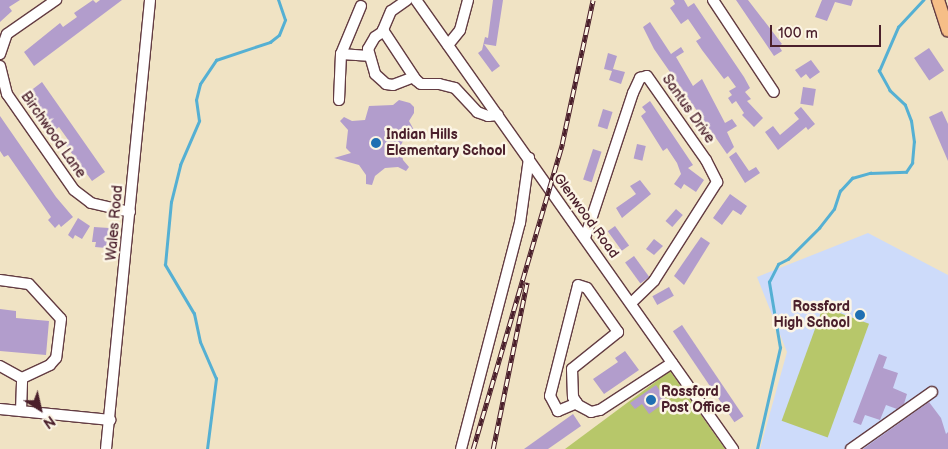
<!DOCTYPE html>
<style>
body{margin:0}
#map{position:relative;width:948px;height:449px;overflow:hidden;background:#f0e3c4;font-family:"Balsamiq Sans",sans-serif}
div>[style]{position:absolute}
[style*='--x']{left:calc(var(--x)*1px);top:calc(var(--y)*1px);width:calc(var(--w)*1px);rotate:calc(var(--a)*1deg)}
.built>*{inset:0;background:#cddbfa}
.green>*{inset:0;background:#b7c76a;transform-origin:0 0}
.stream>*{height:2.5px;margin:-1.25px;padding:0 1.25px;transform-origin:1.25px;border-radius:1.25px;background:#55b0d3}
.building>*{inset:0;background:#b29dcc;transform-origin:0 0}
.roads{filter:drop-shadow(1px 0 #633c42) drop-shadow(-1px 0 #633c42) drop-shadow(0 1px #633c42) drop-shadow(0 -1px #633c42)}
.minor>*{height:10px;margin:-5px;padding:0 5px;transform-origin:5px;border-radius:5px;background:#fff}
.major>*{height:12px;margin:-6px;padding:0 6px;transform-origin:6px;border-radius:6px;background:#f6be87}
.rail>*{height:4.5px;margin-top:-2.25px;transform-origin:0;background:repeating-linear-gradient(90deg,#fcf5e5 0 8px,#4a1f2b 0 16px);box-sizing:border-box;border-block:1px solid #4a1f2b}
.dots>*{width:14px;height:14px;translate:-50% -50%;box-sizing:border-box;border:2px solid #fcf5e5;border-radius:50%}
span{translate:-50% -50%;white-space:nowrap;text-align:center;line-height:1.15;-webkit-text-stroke:5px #fcf5e5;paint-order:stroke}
.street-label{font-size:14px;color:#4a1f2b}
.poi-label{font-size:14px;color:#4a1f2b;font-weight:700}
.left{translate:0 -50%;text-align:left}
.right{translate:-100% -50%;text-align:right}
.north{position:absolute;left:15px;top:384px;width:50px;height:50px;-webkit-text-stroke:4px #fcf5e5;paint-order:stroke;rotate:145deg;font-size:14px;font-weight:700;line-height:20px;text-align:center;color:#4a1f2b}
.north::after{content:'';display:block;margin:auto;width:18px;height:22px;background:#4a1f2b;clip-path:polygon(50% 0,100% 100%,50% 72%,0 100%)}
.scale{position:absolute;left:770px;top:25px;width:111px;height:22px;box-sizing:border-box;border:2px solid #4a1f2b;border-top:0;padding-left:6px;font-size:15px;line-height:18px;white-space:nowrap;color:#4a1f2b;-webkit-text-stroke:4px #fcf5e5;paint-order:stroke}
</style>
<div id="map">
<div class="built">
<i style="clip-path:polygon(868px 233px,948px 275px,948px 449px,760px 449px,787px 352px,757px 277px)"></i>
</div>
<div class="green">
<i style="left:823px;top:307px;width:49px;height:121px;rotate:20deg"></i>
<i style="clip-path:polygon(670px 371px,725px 449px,565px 449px)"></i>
</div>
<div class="stream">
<i style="--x:207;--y:449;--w:71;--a:-82.7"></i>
<i style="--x:216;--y:379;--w:40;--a:-113.4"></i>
<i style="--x:200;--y:342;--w:29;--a:-102"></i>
<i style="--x:194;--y:314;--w:57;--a:-120.6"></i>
<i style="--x:165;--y:265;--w:63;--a:-84.6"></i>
<i style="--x:171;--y:202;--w:38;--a:-76"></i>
<i style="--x:180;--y:165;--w:48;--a:-66.6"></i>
<i style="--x:199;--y:121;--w:21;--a:-98"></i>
<i style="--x:196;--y:100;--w:16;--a:-76"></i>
<i style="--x:200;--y:84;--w:29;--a:-56"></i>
<i style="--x:216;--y:60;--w:57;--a:-18.4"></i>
<i style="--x:270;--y:42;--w:11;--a:-38"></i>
<i style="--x:279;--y:35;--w:16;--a:-68"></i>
<i style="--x:285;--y:20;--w:21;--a:-109"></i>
<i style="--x:757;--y:449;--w:104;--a:-77.2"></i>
<i style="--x:780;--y:348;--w:67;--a:-99.5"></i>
<i style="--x:769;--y:282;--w:20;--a:-63"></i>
<i style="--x:778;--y:264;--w:11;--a:-27"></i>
<i style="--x:788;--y:259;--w:44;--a:-45"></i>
<i style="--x:819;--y:228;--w:24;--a:-52"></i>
<i style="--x:834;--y:209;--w:19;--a:-72"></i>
<i style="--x:840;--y:191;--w:18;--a:-47"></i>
<i style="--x:852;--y:178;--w:19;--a:-16"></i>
<i style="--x:870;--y:173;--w:36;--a:-2"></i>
<i style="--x:906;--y:172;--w:11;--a:-56"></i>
<i style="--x:912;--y:163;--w:21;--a:-85"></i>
<i style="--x:914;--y:142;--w:21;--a:-98"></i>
<i style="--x:911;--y:121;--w:17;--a:-111"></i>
<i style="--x:905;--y:105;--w:21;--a:-137"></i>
<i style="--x:890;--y:91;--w:23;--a:-119"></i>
<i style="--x:879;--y:71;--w:48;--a:-66.6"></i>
<i style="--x:898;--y:27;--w:37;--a:-47"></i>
</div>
<div class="building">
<i style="clip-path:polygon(0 0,20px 0,9px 7px,12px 11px,0 22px)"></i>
<i style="clip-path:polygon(93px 0,96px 3px,100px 0,122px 0,34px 66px,24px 52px,60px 23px,63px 27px,77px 17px,74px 13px)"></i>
<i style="clip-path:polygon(493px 0,503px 0,496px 46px,484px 44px,500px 66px,492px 72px,478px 53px,482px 50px,485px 37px,488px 38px)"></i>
<i style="clip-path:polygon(673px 0,684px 0,688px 7px,694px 3px,744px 77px,750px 88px,745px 92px,751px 99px,747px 101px,763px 118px,754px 127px,742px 115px,744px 113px,736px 101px,732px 104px,728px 98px,732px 95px,729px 91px,736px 87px,728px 76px,724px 79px,702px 50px,696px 41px,701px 38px,688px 19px,681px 24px,670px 8px,675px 4px)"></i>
<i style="clip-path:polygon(736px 0,748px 0,782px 44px,779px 46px,782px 51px,774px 56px)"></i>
<i style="clip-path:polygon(822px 0,853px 0,851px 6px,835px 2px,827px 21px,815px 17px)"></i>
<i style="clip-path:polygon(650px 22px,671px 54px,681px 47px,684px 52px,676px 57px,693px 86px,702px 79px,725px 123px,732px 119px,737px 126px,727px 132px,734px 147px,727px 154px,654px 49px,643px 27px)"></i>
<i style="left:929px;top:48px;width:27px;height:18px;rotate:56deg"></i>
<i style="clip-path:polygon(608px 53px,617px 56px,613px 69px,625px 72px,621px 84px,609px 80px,612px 71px,604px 69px)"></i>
<i style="clip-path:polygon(811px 60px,820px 72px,810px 79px,806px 74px,801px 78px,795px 70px)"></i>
<i style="clip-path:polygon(42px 82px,105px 172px,92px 181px,65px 144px,69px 141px,59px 127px,55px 130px,29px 92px)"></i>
<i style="left:803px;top:87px;width:13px;height:17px;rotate:9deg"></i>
<i style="clip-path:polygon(399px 100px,410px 103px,414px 107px,414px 113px,409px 121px,414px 130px,404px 139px,400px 147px,403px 160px,409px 167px,406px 171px,398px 167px,385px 168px,375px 176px,372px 185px,366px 184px,366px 175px,359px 165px,334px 158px,351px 153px,346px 148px,348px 130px,340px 121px,344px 117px,352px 121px,365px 120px,369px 106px,393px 105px)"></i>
<i style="clip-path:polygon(650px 101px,693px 165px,688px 168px,704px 180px,696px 192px,684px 184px,681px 189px,674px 184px,681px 174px,677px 163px,667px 148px,663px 151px,641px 116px,646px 112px,642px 107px)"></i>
<i style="clip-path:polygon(801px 107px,815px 124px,808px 130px,806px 127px,778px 150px,765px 132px,773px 126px,780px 135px,799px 119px,794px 113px)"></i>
<i style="left:603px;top:109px;width:10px;height:18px;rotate:17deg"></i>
<i style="clip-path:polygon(942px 111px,948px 124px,948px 161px,929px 117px)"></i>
<i style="clip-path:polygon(0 116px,56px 197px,73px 217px,61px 227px,59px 224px,55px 228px,48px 220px,51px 217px,40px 201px,8px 155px,4px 157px,0 151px)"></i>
<i style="left:637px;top:144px;width:9px;height:15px;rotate:13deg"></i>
<i style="left:593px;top:149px;width:9px;height:32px;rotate:18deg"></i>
<i style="clip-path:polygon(736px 152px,749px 171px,756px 167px,760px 173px,745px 183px,729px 157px)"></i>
<i style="clip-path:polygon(640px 180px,651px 194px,622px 218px,616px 208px,636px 194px,630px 186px)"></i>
<i style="clip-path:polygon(730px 194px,747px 206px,741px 215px,733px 210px,722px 225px,713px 218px)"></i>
<i style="left:676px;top:209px;width:9px;height:16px;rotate:41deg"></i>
<i style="clip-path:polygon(78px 218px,90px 226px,82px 239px,75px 235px,73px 239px,68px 235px)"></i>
<i style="left:615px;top:226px;width:24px;height:9px;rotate:54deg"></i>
<i style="clip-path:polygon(94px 227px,109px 228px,106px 248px,95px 247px,96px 242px,92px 242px)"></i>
<i style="clip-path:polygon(701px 237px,710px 243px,684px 285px,674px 276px)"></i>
<i style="clip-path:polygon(654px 239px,663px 246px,654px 255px,646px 249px)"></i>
<i style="left:634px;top:256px;width:26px;height:11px;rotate:54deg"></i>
<i style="left:669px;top:287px;width:10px;height:19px;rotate:61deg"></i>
<i style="clip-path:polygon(0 309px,16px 311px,16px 318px,49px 321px,46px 355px,0 351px)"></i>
<i style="left:682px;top:325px;width:110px;height:11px;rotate:56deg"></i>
<i style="clip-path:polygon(625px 351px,639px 370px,604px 394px,593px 379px,618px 362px,615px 358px)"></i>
<i style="clip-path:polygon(879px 354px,887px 357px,883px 368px,898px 373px,893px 388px,907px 394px,904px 404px,897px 409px,886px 405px,880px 420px,865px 415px,861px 425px,853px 422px)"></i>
<i style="clip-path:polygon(656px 385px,667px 401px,649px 414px,642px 404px,635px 409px,630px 403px)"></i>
<i style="clip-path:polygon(929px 402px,941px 418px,946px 434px,948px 432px,948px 449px,863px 449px)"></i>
<i style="clip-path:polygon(573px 414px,581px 426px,548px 449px,524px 449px)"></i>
</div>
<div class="roads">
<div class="minor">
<i style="--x:407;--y:0;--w:19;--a:145"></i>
<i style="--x:391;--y:11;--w:21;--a:113"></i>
<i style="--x:383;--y:30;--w:60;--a:56.6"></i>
<i style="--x:416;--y:80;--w:6;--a:39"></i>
<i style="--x:421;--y:84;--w:18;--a:0"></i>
<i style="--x:439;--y:84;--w:16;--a:14"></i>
<i style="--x:455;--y:88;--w:33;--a:47"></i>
<i style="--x:477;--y:112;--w:12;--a:20"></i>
<i style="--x:488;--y:116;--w:10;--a:-6"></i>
<i style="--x:416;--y:0;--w:550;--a:54.78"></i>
<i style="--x:713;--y:0;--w:110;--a:56.5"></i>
<i style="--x:384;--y:31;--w:11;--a:146"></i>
<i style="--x:375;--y:37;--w:14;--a:120"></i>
<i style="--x:368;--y:49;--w:26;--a:74"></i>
<i style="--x:375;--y:74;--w:15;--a:42"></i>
<i style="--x:386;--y:84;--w:7;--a:8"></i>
<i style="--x:393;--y:85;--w:22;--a:-21"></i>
<i style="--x:448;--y:45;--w:19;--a:-51"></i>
<i style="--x:460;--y:30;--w:31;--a:-75"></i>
<i style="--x:0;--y:54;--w:21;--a:-71"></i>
<i style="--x:7;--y:34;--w:60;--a:-34.8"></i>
<i style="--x:341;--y:54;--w:27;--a:4"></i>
<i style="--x:0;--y:66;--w:29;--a:76"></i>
<i style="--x:7;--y:94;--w:117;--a:55.1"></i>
<i style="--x:74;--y:190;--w:21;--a:37"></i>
<i style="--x:91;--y:203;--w:40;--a:13"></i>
<i style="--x:339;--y:100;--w:46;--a:-87.5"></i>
<i style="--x:341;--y:54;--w:52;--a:-67.4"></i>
<i style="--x:585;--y:238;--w:153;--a:-71.7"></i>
<i style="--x:633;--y:93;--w:17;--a:-65"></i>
<i style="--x:640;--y:78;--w:7;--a:-16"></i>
<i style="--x:647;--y:76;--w:103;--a:54.9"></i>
<i style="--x:706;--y:160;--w:25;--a:63"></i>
<i style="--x:717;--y:182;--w:117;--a:122.5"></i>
<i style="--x:654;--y:281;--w:32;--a:136"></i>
<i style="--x:0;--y:280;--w:29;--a:8"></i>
<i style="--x:29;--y:284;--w:47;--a:47.6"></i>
<i style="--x:61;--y:319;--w:39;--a:97"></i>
<i style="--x:56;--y:358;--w:9;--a:131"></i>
<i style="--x:50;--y:365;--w:31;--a:155"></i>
<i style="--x:0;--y:366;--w:25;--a:29"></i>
<i style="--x:577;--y:403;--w:21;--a:157"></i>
<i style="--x:558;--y:411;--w:17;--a:-118"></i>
<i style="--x:550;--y:396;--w:114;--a:-75.8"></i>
<i style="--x:578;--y:285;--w:9;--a:18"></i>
<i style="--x:587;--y:288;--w:54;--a:54.8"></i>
<i style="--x:618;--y:332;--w:59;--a:141.2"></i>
<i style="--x:572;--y:369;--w:28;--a:88"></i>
<i style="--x:573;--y:397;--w:9;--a:58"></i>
<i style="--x:578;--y:405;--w:15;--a:28"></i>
<i style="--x:591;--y:412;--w:9;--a:-13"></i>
<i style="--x:600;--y:410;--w:86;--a:-33.1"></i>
<i style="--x:0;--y:409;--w:111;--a:5.7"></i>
<i style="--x:21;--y:411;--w:33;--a:-88"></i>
<i style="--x:106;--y:449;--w:451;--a:-84.4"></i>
<i style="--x:461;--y:449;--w:234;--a:-75.4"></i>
<i style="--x:520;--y:223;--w:66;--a:-82.1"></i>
<i style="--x:851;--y:449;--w:99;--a:-35.1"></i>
</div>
<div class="major">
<i style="--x:938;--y:0;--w:32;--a:72"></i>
</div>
</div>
<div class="rail">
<i style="--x:473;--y:449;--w:318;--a:-73.7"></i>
<i style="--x:562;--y:144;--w:147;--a:-77.9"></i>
<i style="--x:493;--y:449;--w:170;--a:-78.5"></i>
</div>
<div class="dots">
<i style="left:376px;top:143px;background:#1f6fb2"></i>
<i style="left:860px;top:315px;background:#1f6fb2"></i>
<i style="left:651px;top:400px;background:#1f6fb2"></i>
</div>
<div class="street-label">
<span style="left:688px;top:109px;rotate:55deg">Santus Drive</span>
<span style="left:53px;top:135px;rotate:55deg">Birchwood Lane</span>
<span style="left:586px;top:216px;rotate:54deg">Glenwood Road</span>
<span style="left:115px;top:223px;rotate:-85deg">Wales Road</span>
</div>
<div class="poi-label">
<span class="left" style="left:386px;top:143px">Indian Hills<br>Elementary School</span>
<span class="right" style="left:850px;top:315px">Rossford<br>High School</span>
<span class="left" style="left:661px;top:400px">Rossford<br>Post Office</span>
</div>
<div class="north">N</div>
<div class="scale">100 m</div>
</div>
